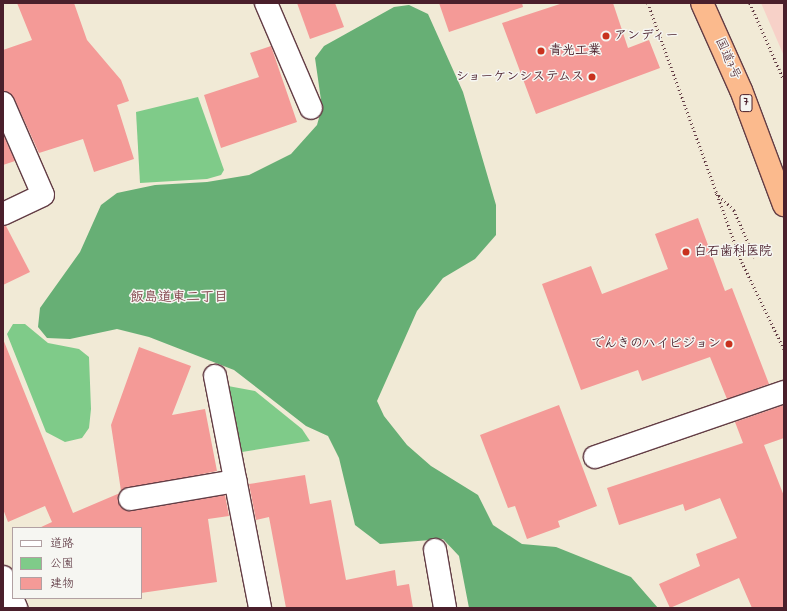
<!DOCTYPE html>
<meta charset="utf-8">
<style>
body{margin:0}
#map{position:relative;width:787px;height:611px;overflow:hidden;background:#f1ead6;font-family:"Indie Flower","Klee One",sans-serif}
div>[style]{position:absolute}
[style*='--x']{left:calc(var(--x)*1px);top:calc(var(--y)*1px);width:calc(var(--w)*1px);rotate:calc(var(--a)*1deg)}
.built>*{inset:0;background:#f7d1c8}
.green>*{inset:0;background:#7fcb89}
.forest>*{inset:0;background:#67af75}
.building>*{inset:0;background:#f49a97}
.path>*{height:2.5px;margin-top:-1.25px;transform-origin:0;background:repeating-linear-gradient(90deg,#633d45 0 1px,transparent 0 4px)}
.roads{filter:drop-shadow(1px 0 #633d45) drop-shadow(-1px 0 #633d45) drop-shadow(0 1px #633d45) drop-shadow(0 -1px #633d45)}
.minor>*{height:22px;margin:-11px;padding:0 11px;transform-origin:11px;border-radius:11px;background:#fff}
.trunk>*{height:22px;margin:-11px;padding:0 11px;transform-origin:11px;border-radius:11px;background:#fbba8d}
.dots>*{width:11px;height:11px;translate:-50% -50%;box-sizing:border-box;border:2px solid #f6f6f2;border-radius:50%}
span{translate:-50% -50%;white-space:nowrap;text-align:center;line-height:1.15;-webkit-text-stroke:3px #f6f6f2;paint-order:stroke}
.shield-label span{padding:1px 3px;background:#f6f6f2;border:1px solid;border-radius:3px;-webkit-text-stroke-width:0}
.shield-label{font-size:12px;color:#4a1f2b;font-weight:700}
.poi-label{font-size:13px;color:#4a1f2b;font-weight:700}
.left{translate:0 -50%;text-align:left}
.right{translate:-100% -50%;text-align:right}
.street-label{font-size:13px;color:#4a1f2b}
.neighbourhood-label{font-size:14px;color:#864a51;font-weight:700}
.frame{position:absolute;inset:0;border:4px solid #4a1f2b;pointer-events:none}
.legend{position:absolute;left:12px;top:527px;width:130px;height:72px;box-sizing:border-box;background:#f6f6f2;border:1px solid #b1a0a2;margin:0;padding:5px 7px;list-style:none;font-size:12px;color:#4a1f2b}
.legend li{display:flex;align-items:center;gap:8px;height:20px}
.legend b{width:20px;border:1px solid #b1a0a2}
</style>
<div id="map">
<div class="built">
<i style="clip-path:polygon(761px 3px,784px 3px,784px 56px)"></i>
</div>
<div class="green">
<i style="clip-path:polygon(198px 97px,224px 170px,221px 175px,207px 179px,140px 183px,136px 112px)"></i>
<i style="clip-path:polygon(13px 324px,25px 324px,48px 343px,79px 349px,89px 357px,91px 409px,89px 428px,82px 438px,65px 442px,46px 432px,7px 334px)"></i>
<i style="clip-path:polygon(228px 386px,255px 391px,302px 429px,310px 441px,242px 452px)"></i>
</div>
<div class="forest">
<i style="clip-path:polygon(409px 5px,428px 14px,463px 92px,496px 205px,496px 235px,475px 259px,443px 278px,417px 311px,377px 401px,384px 416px,407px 445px,431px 466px,478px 495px,493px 525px,522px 544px,556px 547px,631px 577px,658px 608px,469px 608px,459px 556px,443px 539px,380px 544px,355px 525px,339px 458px,328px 436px,306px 426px,234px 370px,149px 337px,117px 329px,70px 339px,47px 338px,38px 327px,40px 308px,80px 252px,101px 205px,117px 193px,155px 185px,207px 182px,249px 175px,291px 154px,317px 125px,322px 107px,315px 58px,324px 46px,394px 7px)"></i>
</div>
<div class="building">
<i style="clip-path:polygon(17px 3px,74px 3px,87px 40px,121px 80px,129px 101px,117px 105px,134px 159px,94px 172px,83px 139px,39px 153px,14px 98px,3px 91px,3px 50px,32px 40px)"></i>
<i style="clip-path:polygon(297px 3px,335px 3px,344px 27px,310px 39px)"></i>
<i style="clip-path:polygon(439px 3px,522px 3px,523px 7px,449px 32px)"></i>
<i style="clip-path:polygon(563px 3px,613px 3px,628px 48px,649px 40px,660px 68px,536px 114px,502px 23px)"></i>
<i style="clip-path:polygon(271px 46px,297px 122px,221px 148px,204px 95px,259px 77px,250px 53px)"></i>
<i style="clip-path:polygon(3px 134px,15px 161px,3px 165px)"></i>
<i style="clip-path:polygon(698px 218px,725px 291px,732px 288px,769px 384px,727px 399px,710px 357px,642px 381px,638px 370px,581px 390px,542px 284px,591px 266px,602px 294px,668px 269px,655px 234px)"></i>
<i style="clip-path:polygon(3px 226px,6px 226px,30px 272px,3px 285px)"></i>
<i style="clip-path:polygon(3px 339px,73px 513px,120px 493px,120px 507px,132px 511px,225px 495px,229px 516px,208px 519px,217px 582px,141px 593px,141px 528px,39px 528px,52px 522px,45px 506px,8px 522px,3px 509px)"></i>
<i style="clip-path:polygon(139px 347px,191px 366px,172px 415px,205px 409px,217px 471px,121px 491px,111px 425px)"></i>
<i style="clip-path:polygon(559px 405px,597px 506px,558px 521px,560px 527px,527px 539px,515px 506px,508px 508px,480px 435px)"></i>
<i style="clip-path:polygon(784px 405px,784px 438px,764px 445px,784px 496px,784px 608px,752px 608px,739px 578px,670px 608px,659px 584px,700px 566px,696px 554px,737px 538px,720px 498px,685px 511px,683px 504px,619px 525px,607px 488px,743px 443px,735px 422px)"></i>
<i style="clip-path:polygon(305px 475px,310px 504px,331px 500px,346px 580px,395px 570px,397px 586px,409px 584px,413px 608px,286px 608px,269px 517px,256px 520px,249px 484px)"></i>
</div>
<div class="path">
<i style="--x:648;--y:3;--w:276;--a:70.1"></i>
<i style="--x:742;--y:262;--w:97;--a:64.2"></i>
<i style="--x:750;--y:3;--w:84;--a:66.2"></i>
<i style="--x:716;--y:193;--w:25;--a:43"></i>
<i style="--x:734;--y:210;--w:52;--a:66.4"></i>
</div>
<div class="roads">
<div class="minor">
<i style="--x:266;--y:3;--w:114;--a:66.8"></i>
<i style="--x:3;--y:103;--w:100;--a:66.5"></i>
<i style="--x:43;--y:195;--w:44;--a:154.6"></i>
<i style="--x:215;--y:376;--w:236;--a:79"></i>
<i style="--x:595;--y:457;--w:200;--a:-19"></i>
<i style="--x:130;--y:499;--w:107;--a:-9.7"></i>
<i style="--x:435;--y:550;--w:59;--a:80.2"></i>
<i style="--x:3;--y:577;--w:34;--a:67"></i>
</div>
<div class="trunk">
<i style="--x:702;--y:3;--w:95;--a:65.9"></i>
<i style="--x:741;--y:90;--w:123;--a:69.5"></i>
</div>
</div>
<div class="dots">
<i style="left:606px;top:36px;background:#c8321e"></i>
<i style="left:541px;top:51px;background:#c8321e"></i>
<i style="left:592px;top:77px;background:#c8321e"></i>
<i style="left:686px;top:252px;background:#c8321e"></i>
<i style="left:729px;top:344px;background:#c8321e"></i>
</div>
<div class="shield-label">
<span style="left:746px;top:103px">7</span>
</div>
<div class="poi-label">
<span class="left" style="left:614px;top:36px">アンディー</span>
<span class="left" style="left:549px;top:51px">青光工業</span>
<span class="right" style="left:584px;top:77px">ショーケンシステムス</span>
<span class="left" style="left:694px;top:252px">白石歯科医院</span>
<span class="right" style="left:721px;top:344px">でんきのハイビジョン</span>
</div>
<div class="street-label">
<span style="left:727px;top:59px;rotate:66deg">国道7号</span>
</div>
<div class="neighbourhood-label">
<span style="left:179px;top:298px">飯島道東二丁目</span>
</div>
<div class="frame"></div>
<ul class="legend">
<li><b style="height:5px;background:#fff"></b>道路</li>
<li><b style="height:11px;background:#7fcb89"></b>公園</li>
<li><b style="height:11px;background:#f49a97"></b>建物</li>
</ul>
</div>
